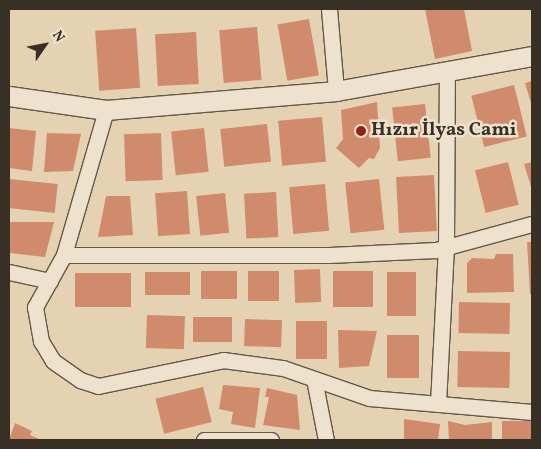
<!DOCTYPE html>
<meta charset="utf-8">
<style>
body{margin:0}
#map{position:relative;width:541px;height:449px;overflow:hidden;background:#e5d2b3;font-family:Vollkorn,serif}
div>[style]{position:absolute}
[style*='--x']{left:calc(var(--x)*1px);top:calc(var(--y)*1px);width:calc(var(--w)*1px);rotate:calc(var(--a)*1deg)}
.building>*{inset:0;background:#d08a6c;transform-origin:0 0}
.roads{filter:drop-shadow(1px 0 #635848) drop-shadow(-1px 0 #635848) drop-shadow(0 1px #635848) drop-shadow(0 -1px #635848)}
.minor>*{height:15px;margin:-7.5px;padding:0 7.5px;transform-origin:7.5px;border-radius:7.5px;background:#eee2ce}
.tertiary>*{height:19px;margin:-9.5px;padding:0 9.5px;transform-origin:9.5px;border-radius:9.5px;background:#eee2ce}
.dots>*{width:14px;height:14px;translate:-50% -50%;box-sizing:border-box;border:2px solid #eee2ce;border-radius:50%}
span{translate:-50% -50%;white-space:nowrap;text-align:center;line-height:1.15;-webkit-text-stroke:5px #eee2ce;paint-order:stroke}
.poi-label{font-size:19px;color:#382f25;font-weight:700}
.left{translate:0 -50%;text-align:left}
.frame{position:absolute;inset:0;border:10px solid #382f25;pointer-events:none}
.north{position:absolute;left:20px;top:20px;width:50px;height:50px;-webkit-text-stroke:4px #eee2ce;paint-order:stroke;rotate:57deg;font-size:14px;font-weight:700;line-height:20px;text-align:center;color:#382f25}
.north::after{content:'';display:block;margin:auto;width:18px;height:22px;background:#382f25;clip-path:polygon(50% 0,100% 100%,50% 72%,0 100%)}
</style>
<div id="map">
<div class="building">
<i style="clip-path:polygon(425px 9px,464px 9px,472px 51px,435px 59px)"></i>
<i style="left:309px;top:19px;width:57px;height:32px;rotate:80deg"></i>
<i style="left:257px;top:27px;width:53px;height:38px;rotate:85deg"></i>
<i style="left:136px;top:28px;width:60px;height:41px;rotate:86deg"></i>
<i style="left:196px;top:32px;width:52px;height:41px;rotate:87deg"></i>
<i style="clip-path:polygon(532px 81px,532px 106px,525px 83px)"></i>
<i style="left:514px;top:85px;width:53px;height:44px;rotate:76deg"></i>
<i style="clip-path:polygon(377px 102px,380px 148px,374px 159px,369px 158px,359px 168px,336px 148px,343px 139px,341px 110px)"></i>
<i style="left:425px;top:104px;width:54px;height:33px;rotate:84deg"></i>
<i style="left:322px;top:117px;width:45px;height:44px;rotate:85deg"></i>
<i style="left:267px;top:124px;width:38px;height:47px;rotate:84deg"></i>
<i style="clip-path:polygon(9px 128px,36px 131px,32px 171px,9px 168px)"></i>
<i style="left:204px;top:128px;width:44px;height:33px;rotate:84deg"></i>
<i style="clip-path:polygon(47px 133px,81px 134px,73px 171px,44px 172px)"></i>
<i style="left:161px;top:133px;width:47px;height:37px;rotate:88deg"></i>
<i style="left:508px;top:162px;width:44px;height:34px;rotate:76deg"></i>
<i style="clip-path:polygon(532px 162px,532px 190px,524px 164px)"></i>
<i style="left:434px;top:175px;width:56px;height:38px;rotate:87deg"></i>
<i style="left:9px;top:179px;width:49px;height:29px;rotate:6deg"></i>
<i style="left:379px;top:179px;width:51px;height:34px;rotate:84deg"></i>
<i style="left:325px;top:184px;width:47px;height:36px;rotate:85deg"></i>
<i style="left:187px;top:191px;width:43px;height:32px;rotate:86deg"></i>
<i style="left:276px;top:192px;width:45px;height:32px;rotate:87deg"></i>
<i style="left:225px;top:193px;width:40px;height:29px;rotate:84deg"></i>
<i style="clip-path:polygon(106px 196px,130px 196px,133px 235px,98px 237px)"></i>
<i style="clip-path:polygon(9px 222px,54px 222px,45px 257px,10px 253px)"></i>
<i style="clip-path:polygon(527px 242px,532px 242px,532px 294px,530px 294px)"></i>
<i style="clip-path:polygon(496px 254px,513px 254px,514px 292px,467px 293px,467px 263px,472px 258px,494px 259px)"></i>
<i style="left:320px;top:269px;width:33px;height:26px;rotate:88deg"></i>
<i style="left:237px;top:271px;width:28px;height:36px;rotate:90deg"></i>
<i style="left:248px;top:271px;width:31px;height:30px"></i>
<i style="left:333px;top:271px;width:40px;height:36px"></i>
<i style="left:145px;top:272px;width:45px;height:23px"></i>
<i style="left:387px;top:272px;width:29px;height:44px"></i>
<i style="left:75px;top:273px;width:56px;height:34px"></i>
<i style="left:459px;top:302px;width:51px;height:31px;rotate:1deg"></i>
<i style="left:147px;top:315px;width:38px;height:33px;rotate:2deg"></i>
<i style="left:193px;top:317px;width:39px;height:25px"></i>
<i style="left:245px;top:319px;width:37px;height:27px;rotate:2deg"></i>
<i style="left:296px;top:321px;width:31px;height:38px"></i>
<i style="clip-path:polygon(338px 330px,377px 331px,369px 366px,339px 368px)"></i>
<i style="left:387px;top:335px;width:32px;height:43px"></i>
<i style="left:458px;top:351px;width:52px;height:36px;rotate:1deg"></i>
<i style="clip-path:polygon(223px 385px,260px 388px,255px 428px,231px 424px,233px 412px,219px 409px)"></i>
<i style="left:203px;top:387px;width:36px;height:49px;rotate:76deg"></i>
<i style="clip-path:polygon(267px 388px,297px 395px,300px 430px,263px 425px,269px 397px,265px 397px)"></i>
<i style="clip-path:polygon(404px 419px,440px 424px,438px 440px,404px 440px)"></i>
<i style="clip-path:polygon(448px 421px,465px 425px,492px 422px,492px 440px,449px 440px)"></i>
<i style="left:502px;top:421px;width:30px;height:19px"></i>
<i style="clip-path:polygon(15px 423px,32px 431px,30px 435px,41px 440px,9px 440px)"></i>
</div>
<div class="roads">
<div class="minor">
<i style="--x:329;--y:9;--w:82;--a:85.1"></i>
<i style="--x:106;--y:110;--w:151;--a:106.2"></i>
<i style="--x:64;--y:255;--w:60;--a:119.1"></i>
<i style="--x:35;--y:307;--w:35;--a:80"></i>
<i style="--x:41;--y:341;--w:23;--a:59"></i>
<i style="--x:53;--y:361;--w:33;--a:35"></i>
<i style="--x:80;--y:380;--w:19;--a:18"></i>
<i style="--x:98;--y:386;--w:128;--a:-11.7"></i>
<i style="--x:223;--y:360;--w:61;--a:7.6"></i>
<i style="--x:283;--y:368;--w:91;--a:19.2"></i>
<i style="--x:369;--y:398;--w:164;--a:4.9"></i>
<i style="--x:64;--y:255;--w:265;--a:0"></i>
<i style="--x:329;--y:255;--w:107;--a:-2.7"></i>
<i style="--x:436;--y:250;--w:99;--a:-15.2"></i>
<i style="--x:9;--y:272;--w:42;--a:12.4"></i>
<i style="--x:314;--y:379;--w:62;--a:78.9"></i>
<i style="--x:438;--y:404;--w:157;--a:-87.1"></i>
<i style="--x:446;--y:247;--w:174;--a:-89.7"></i>
<i style="--x:204;--y:440;--w:67;--a:0"></i>
</div>
<div class="tertiary">
<i style="--x:9;--y:96;--w:98;--a:8.2"></i>
<i style="--x:106;--y:110;--w:231;--a:-4.7"></i>
<i style="--x:336;--y:91;--w:199;--a:-10.1"></i>
</div>
</div>
<div class="dots">
<i style="left:361px;top:131px;background:#8f2418"></i>
</div>
<div class="poi-label">
<span class="left" style="left:371px;top:131px">Hızır İlyas Cami</span>
</div>
<div class="frame"></div>
<div class="north">N</div>
</div>
